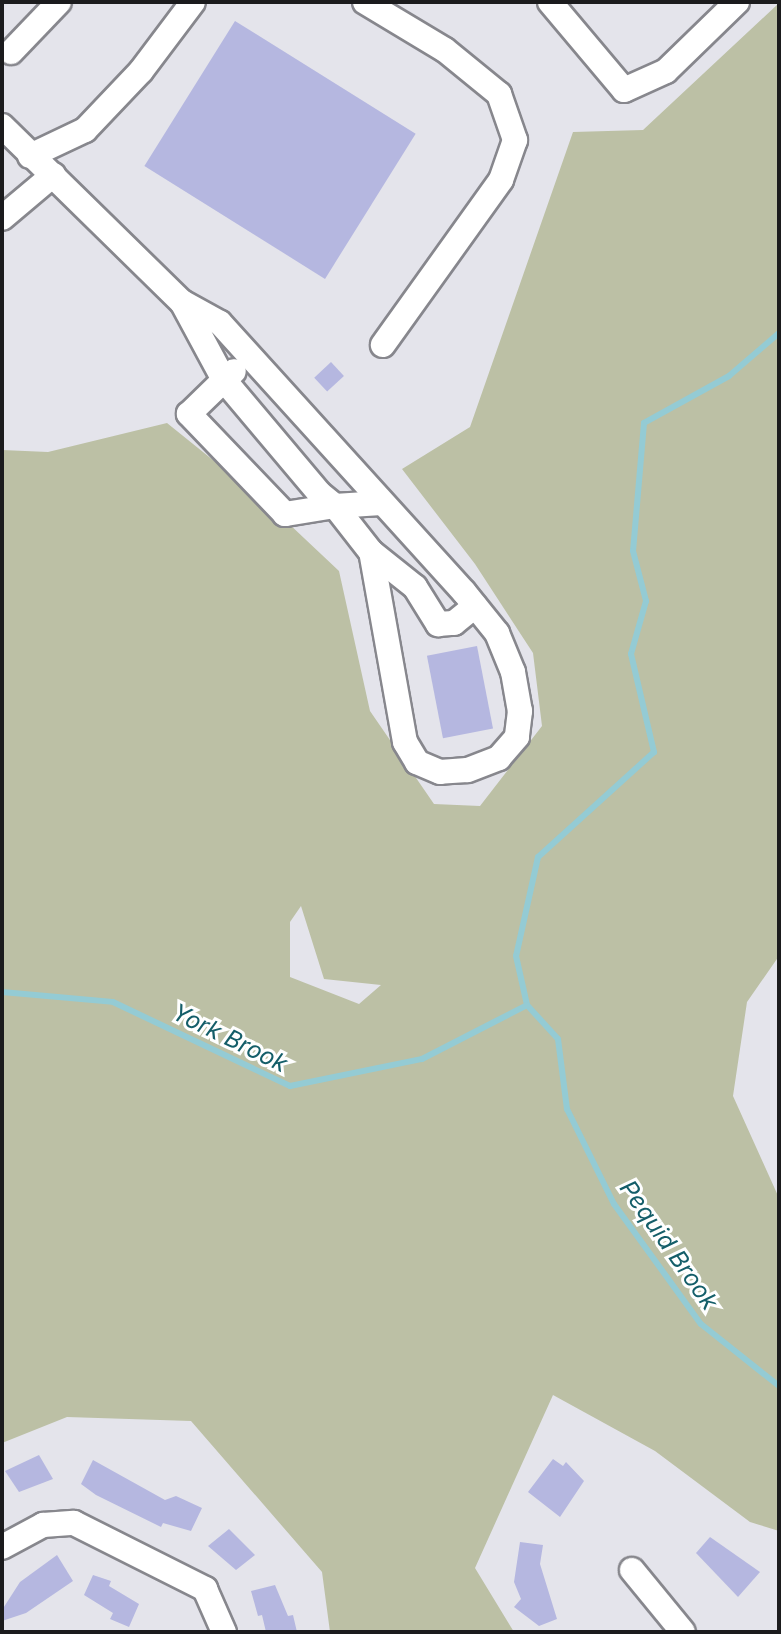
<!DOCTYPE html>
<style>
body{margin:0}
#map{position:relative;width:781px;height:1634px;overflow:hidden;background:#e4e4eb;font-family:Inter,sans-serif}
div>[style]{position:absolute}
[style*='--x']{left:calc(var(--x)*1px);top:calc(var(--y)*1px);width:calc(var(--w)*1px);rotate:calc(var(--a)*1deg)}
.green>*{inset:0;background:#bcc0a5}
.stream>*{height:6px;margin:-3px;padding:0 3px;transform-origin:3px;border-radius:3px;background:#94cbd4}
.building>*{inset:0;background:#b5b7e0;transform-origin:0 0}
.roads{filter:drop-shadow(2px 0 #87878d) drop-shadow(-2px 0 #87878d) drop-shadow(0 2px #87878d) drop-shadow(0 -2px #87878d)}
.minor>*{height:24px;margin:-12px;padding:0 12px;transform-origin:12px;border-radius:12px;background:#fff}
span{translate:-50% -50%;white-space:nowrap;text-align:center;line-height:1.15;-webkit-text-stroke:6px #fff;paint-order:stroke}
.water-label{font-size:24px;color:#145e69;font-style:italic}
.frame{position:absolute;inset:0;border:4px solid #1b1b1d;pointer-events:none}
</style>
<div id="map">
<div class="green">
<i style="clip-path:polygon(evenodd,779px 3px,779px 956px,747px 1002px,733px 1096px,779px 1198px,779px 1531px,750px 1522px,655px 1451px,553px 1395px,475px 1568px,514px 1632px,330px 1632px,322px 1572px,191px 1421px,67px 1417px,2px 1443px,2px 450px,48px 452px,167px 423px,270px 506px,339px 571px,370px 711px,434px 804px,480px 806px,542px 726px,533px 653px,475px 564px,402px 469px,470px 427px,573px 132px,643px 130px,779px 3px,301px 906px,324px 979px,381px 985px,359px 1004px,290px 977px,290px 922px,301px 906px)"></i>
</div>
<div class="stream">
<i style="--x:779;--y:333;--w:66;--a:139.3"></i>
<i style="--x:729;--y:376;--w:97;--a:151.1"></i>
<i style="--x:644;--y:423;--w:128;--a:94.9"></i>
<i style="--x:633;--y:551;--w:52;--a:75.4"></i>
<i style="--x:646;--y:601;--w:55;--a:105.8"></i>
<i style="--x:631;--y:654;--w:101;--a:76.8"></i>
<i style="--x:654;--y:752;--w:156;--a:137.8"></i>
<i style="--x:538;--y:857;--w:101;--a:102.5"></i>
<i style="--x:516;--y:956;--w:50;--a:77.3"></i>
<i style="--x:527;--y:1005;--w:46;--a:47.6"></i>
<i style="--x:558;--y:1039;--w:71;--a:82.7"></i>
<i style="--x:567;--y:1109;--w:106;--a:63.7"></i>
<i style="--x:614;--y:1204;--w:148;--a:54.1"></i>
<i style="--x:701;--y:1324;--w:100;--a:38.5"></i>
<i style="--x:2;--y:992;--w:111;--a:5.1"></i>
<i style="--x:113;--y:1002;--w:196;--a:25.4"></i>
<i style="--x:290;--y:1086;--w:135;--a:-11.6"></i>
<i style="--x:422;--y:1059;--w:118;--a:-27.2"></i>
</div>
<div class="building">
<i style="left:235px;top:21px;width:213px;height:171px;rotate:32deg"></i>
<i style="left:331px;top:362px;width:19px;height:23px;rotate:47deg"></i>
<i style="left:477px;top:646px;width:84px;height:51px;rotate:79deg"></i>
<i style="clip-path:polygon(39px 1455px,53px 1479px,19px 1492px,5px 1471px)"></i>
<i style="clip-path:polygon(553px 1459px,563px 1466px,566px 1462px,584px 1481px,560px 1517px,528px 1492px)"></i>
<i style="clip-path:polygon(93px 1460px,165px 1500px,176px 1496px,202px 1508px,191px 1531px,163px 1523px,161px 1527px,96px 1495px,81px 1484px)"></i>
<i style="clip-path:polygon(229px 1529px,255px 1555px,236px 1570px,208px 1546px)"></i>
<i style="clip-path:polygon(710px 1537px,760px 1572px,738px 1597px,696px 1553px)"></i>
<i style="clip-path:polygon(520px 1542px,543px 1545px,540px 1564px,557px 1619px,539px 1626px,514px 1607px,521px 1599px,514px 1582px)"></i>
<i style="clip-path:polygon(57px 1555px,73px 1581px,26px 1613px,2px 1621px,2px 1610px,20px 1582px)"></i>
<i style="clip-path:polygon(93px 1575px,111px 1581px,109px 1586px,139px 1604px,129px 1627px,110px 1619px,113px 1613px,84px 1595px)"></i>
<i style="clip-path:polygon(275px 1585px,288px 1616px,293px 1615px,297px 1632px,266px 1632px,262px 1615px,258px 1616px,251px 1591px)"></i>
</div>
<div class="roads">
<div class="minor">
<i style="--x:365;--y:2;--w:93;--a:31"></i>
<i style="--x:445;--y:50;--w:70;--a:39.2"></i>
<i style="--x:499;--y:94;--w:49;--a:70.8"></i>
<i style="--x:515;--y:140;--w:42;--a:109.3"></i>
<i style="--x:501;--y:180;--w:203;--a:125.6"></i>
<i style="--x:550;--y:2;--w:115;--a:49.9"></i>
<i style="--x:624;--y:90;--w:46;--a:-24.3"></i>
<i style="--x:666;--y:71;--w:99;--a:-44.2"></i>
<i style="--x:11;--y:52;--w:69;--a:-46.2"></i>
<i style="--x:2;--y:126;--w:252;--a:44.4"></i>
<i style="--x:182;--y:302;--w:43;--a:28.9"></i>
<i style="--x:220;--y:323;--w:363;--a:47.8"></i>
<i style="--x:464;--y:592;--w:53;--a:51.2"></i>
<i style="--x:497;--y:633;--w:42;--a:67.7"></i>
<i style="--x:513;--y:672;--w:40;--a:80"></i>
<i style="--x:520;--y:711;--w:26;--a:97"></i>
<i style="--x:517;--y:737;--w:28;--a:131"></i>
<i style="--x:499;--y:758;--w:34;--a:159"></i>
<i style="--x:467;--y:770;--w:27;--a:176"></i>
<i style="--x:440;--y:772;--w:25;--a:-157"></i>
<i style="--x:417;--y:762;--w:23;--a:-121"></i>
<i style="--x:405;--y:742;--w:193;--a:-100.1"></i>
<i style="--x:371;--y:552;--w:58;--a:-128"></i>
<i style="--x:335;--y:506;--w:46;--a:-3.7"></i>
<i style="--x:30;--y:156;--w:61;--a:-25.3"></i>
<i style="--x:85;--y:130;--w:81;--a:-46.5"></i>
<i style="--x:141;--y:71;--w:86;--a:-53"></i>
<i style="--x:2;--y:218;--w:67;--a:-40.1"></i>
<i style="--x:182;--y:302;--w:89;--a:61.7"></i>
<i style="--x:224;--y:380;--w:13;--a:-42"></i>
<i style="--x:224;--y:380;--w:148;--a:49.9"></i>
<i style="--x:319;--y:493;--w:21;--a:39"></i>
<i style="--x:335;--y:506;--w:51;--a:170.9"></i>
<i style="--x:285;--y:514;--w:139;--a:-133.8"></i>
<i style="--x:189;--y:414;--w:49;--a:-44.2"></i>
<i style="--x:371;--y:552;--w:56;--a:38.5"></i>
<i style="--x:415;--y:587;--w:44;--a:58.1"></i>
<i style="--x:438;--y:624;--w:16;--a:-4"></i>
<i style="--x:454;--y:623;--w:27;--a:-39"></i>
<i style="--x:2;--y:1547;--w:47;--a:-28.2"></i>
<i style="--x:43;--y:1525;--w:31;--a:-4"></i>
<i style="--x:74;--y:1523;--w:147;--a:26.7"></i>
<i style="--x:205;--y:1589;--w:47;--a:66.2"></i>
<i style="--x:632;--y:1570;--w:80;--a:50.6"></i>
</div>
</div>
<div class="water-label">
<span style="left:230px;top:1038px;rotate:26deg">York Brook</span>
<span style="left:669px;top:1245px;rotate:55deg">Pequid Brook</span>
</div>
<div class="frame"></div>
</div>
